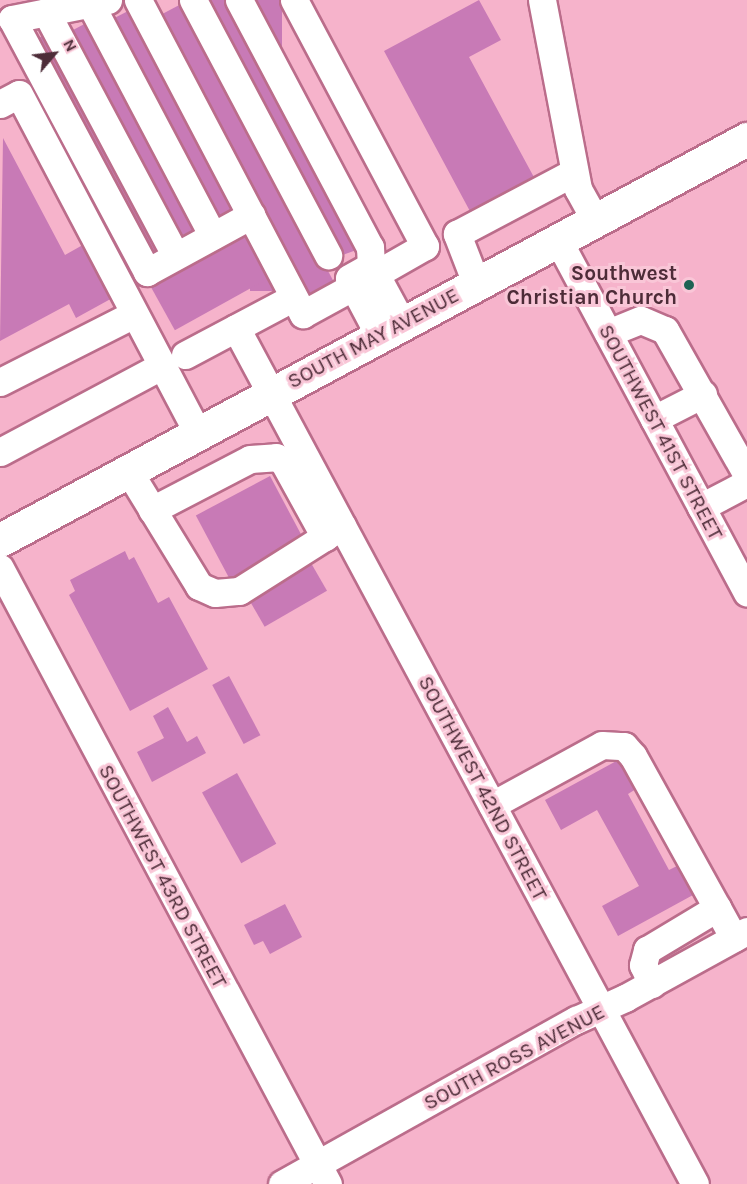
<!DOCTYPE html>
<style>
body{margin:0}
#map{position:relative;width:747px;height:1184px;overflow:hidden;background:#f6b3cb;font-family:Karla,sans-serif}
div>[style]{position:absolute}
[style*='--x']{left:calc(var(--x)*1px);top:calc(var(--y)*1px);width:calc(var(--w)*1px);rotate:calc(var(--a)*1deg)}
.building>*{inset:0;background:#c87ab6;transform-origin:0 0}
.roads{filter:drop-shadow(2px 0 #bb6d8b) drop-shadow(-2px 0 #bb6d8b) drop-shadow(0 2px #bb6d8b) drop-shadow(0 -2px #bb6d8b)}
.minor>*{height:27px;margin:-13.5px;padding:0 13.5px;transform-origin:13.5px;border-radius:13.5px;background:#fff}
.major>*{height:33px;margin:-16.5px;padding:0 16.5px;transform-origin:16.5px;border-radius:16.5px;background:#fff}
.dots>*{width:16px;height:16px;translate:-50% -50%;box-sizing:border-box;border:3px solid #f9c6d7;border-radius:50%}
span{translate:-50% -50%;white-space:nowrap;text-align:center;line-height:1.15;-webkit-text-stroke:6px #f9c6d7;paint-order:stroke}
.poi-label{font-size:21px;color:#4d2c38;font-weight:700}
.right{translate:-100% -50%;text-align:right}
.street-label{font-size:21px;color:#4d2c38}
.north{position:absolute;left:24px;top:24px;width:60px;height:60px;-webkit-text-stroke:4px #f9c6d7;paint-order:stroke;rotate:62deg;font-size:16px;font-weight:700;line-height:24px;text-align:center;color:#4d2c38}
.north::after{content:'';display:block;margin:auto;width:21px;height:27px;background:#4d2c38;clip-path:polygon(50% 0,100% 100%,50% 72%,0 100%)}
</style>
<div id="map">
<div class="building">
<i style="clip-path:polygon(203px 0,229px 0,362px 248px,337px 257px)"></i>
<i style="left:250px;top:0;width:32px;height:291px"></i>
<i style="clip-path:polygon(479px 0,501px 40px,469px 57px,536px 181px,472px 215px,384px 51px)"></i>
<i style="left:185px;top:2px;width:318px;height:30px;rotate:62deg"></i>
<i style="left:130px;top:10px;width:228px;height:24px;rotate:63deg"></i>
<i style="left:90px;top:21px;width:237px;height:26px;rotate:62deg"></i>
<i style="left:48px;top:33px;width:245px;height:20px;rotate:62deg"></i>
<i style="clip-path:polygon(3px 138px,65px 255px,88px 242px,116px 296px,76px 318px,69px 304px,0 341px)"></i>
<i style="left:245px;top:232px;width:52px;height:109px;rotate:61deg"></i>
<i style="left:270px;top:476px;width:78px;height:84px;rotate:62deg"></i>
<i style="clip-path:polygon(125px 551px,129px 560px,134px 557px,158px 603px,169px 597px,208px 669px,130px 711px,69px 595px,75px 591px,70px 580px)"></i>
<i style="left:311px;top:563px;width:32px;height:72px;rotate:60deg"></i>
<i style="left:229px;top:676px;width:67px;height:19px;rotate:62deg"></i>
<i style="clip-path:polygon(168px 707px,187px 742px,197px 736px,206px 753px,152px 782px,137px 752px,164px 738px,153px 716px)"></i>
<i style="clip-path:polygon(620px 759px,636px 789px,628px 794px,669px 870px,677px 866px,693px 895px,618px 936px,602px 906px,639px 886px,597px 810px,561px 830px,545px 800px)"></i>
<i style="left:237px;top:773px;width:81px;height:40px;rotate:61deg"></i>
<i style="clip-path:polygon(285px 904px,302px 937px,270px 954px,263px 941px,254px 945px,244px 925px)"></i>
</div>
<div class="roads">
<div class="minor">
<i style="--x:108;--y:0;--w:98;--a:168.8"></i>
<i style="--x:12;--y:19;--w:287;--a:61.9"></i>
<i style="--x:147;--y:272;--w:119;--a:-28.7"></i>
<i style="--x:138;--y:0;--w:355;--a:62.3"></i>
<i style="--x:303;--y:314;--w:58;--a:-28.8"></i>
<i style="--x:193;--y:0;--w:289;--a:62.1"></i>
<i style="--x:239;--y:0;--w:280;--a:62.1"></i>
<i style="--x:370;--y:247;--w:19;--a:87"></i>
<i style="--x:294;--y:0;--w:279;--a:62"></i>
<i style="--x:425;--y:246;--w:56;--a:150.3"></i>
<i style="--x:542;--y:0;--w:192;--a:79.2"></i>
<i style="--x:578;--y:189;--w:35;--a:61"></i>
<i style="--x:90;--y:3;--w:263;--a:62.2"></i>
<i style="--x:46;--y:12;--w:276;--a:62"></i>
<i style="--x:0;--y:104;--w:21;--a:-28"></i>
<i style="--x:19;--y:94;--w:383;--a:62.2"></i>
<i style="--x:558;--y:240;--w:400;--a:61.8"></i>
<i style="--x:476;--y:283;--w:53;--a:-111.2"></i>
<i style="--x:457;--y:234;--w:132;--a:-27.9"></i>
<i style="--x:236;--y:328;--w:971;--a:61.8"></i>
<i style="--x:608;--y:333;--w:35;--a:-22"></i>
<i style="--x:641;--y:320;--w:26;--a:23"></i>
<i style="--x:665;--y:330;--w:167;--a:60.5"></i>
<i style="--x:379;--y:335;--w:64;--a:-117.8"></i>
<i style="--x:349;--y:278;--w:25;--a:-29"></i>
<i style="--x:371;--y:266;--w:65;--a:61.5"></i>
<i style="--x:185;--y:355;--w:109;--a:-28"></i>
<i style="--x:0;--y:382;--w:150;--a:-26.9"></i>
<i style="--x:654;--y:419;--w:55;--a:-27"></i>
<i style="--x:0;--y:452;--w:183;--a:-28.1"></i>
<i style="--x:128;--y:470;--w:136;--a:58.5"></i>
<i style="--x:199;--y:586;--w:17;--a:24"></i>
<i style="--x:215;--y:593;--w:24;--a:-5"></i>
<i style="--x:239;--y:591;--w:122;--a:-32.3"></i>
<i style="--x:701;--y:507;--w:52;--a:-27.6"></i>
<i style="--x:152;--y:510;--w:110;--a:-27.5"></i>
<i style="--x:250;--y:459;--w:26;--a:-4"></i>
<i style="--x:276;--y:457;--w:8;--a:30"></i>
<i style="--x:283;--y:461;--w:87;--a:61.1"></i>
<i style="--x:0;--y:568;--w:698;--a:61.97"></i>
<i style="--x:492;--y:805;--w:125;--a:-28.6"></i>
<i style="--x:602;--y:745;--w:22;--a:3"></i>
<i style="--x:624;--y:746;--w:13;--a:48"></i>
<i style="--x:633;--y:756;--w:208;--a:61"></i>
<i style="--x:652;--y:984;--w:21;--a:-115"></i>
<i style="--x:643;--y:965;--w:16;--a:-75"></i>
<i style="--x:647;--y:950;--w:82;--a:-31"></i>
<i style="--x:282;--y:1184;--w:337;--a:-29.2"></i>
<i style="--x:576;--y:1020;--w:54;--a:-24.2"></i>
<i style="--x:625;--y:998;--w:139;--a:-28.8"></i>
</div>
<div class="major">
<i style="--x:0;--y:540;--w:848;--a:-28.23"></i>
</div>
</div>
<div class="dots">
<i style="left:689px;top:285px;background:#1e6354"></i>
</div>
<div class="poi-label">
<span class="right" style="left:677px;top:285px">Southwest<br>Christian Church</span>
</div>
<div class="street-label">
<span style="left:373px;top:338px;rotate:-28deg">SOUTH MAY AVENUE</span>
<span style="left:661px;top:432px;rotate:62deg">SOUTHWEST 41ST STREET</span>
<span style="left:483px;top:788px;rotate:62deg">SOUTHWEST 42ND STREET</span>
<span style="left:163px;top:876px;rotate:62deg">SOUTHWEST 43RD STREET</span>
<span style="left:514px;top:1057px;rotate:-28deg">SOUTH ROSS AVENUE</span>
</div>
<div class="north">N</div>
</div>
